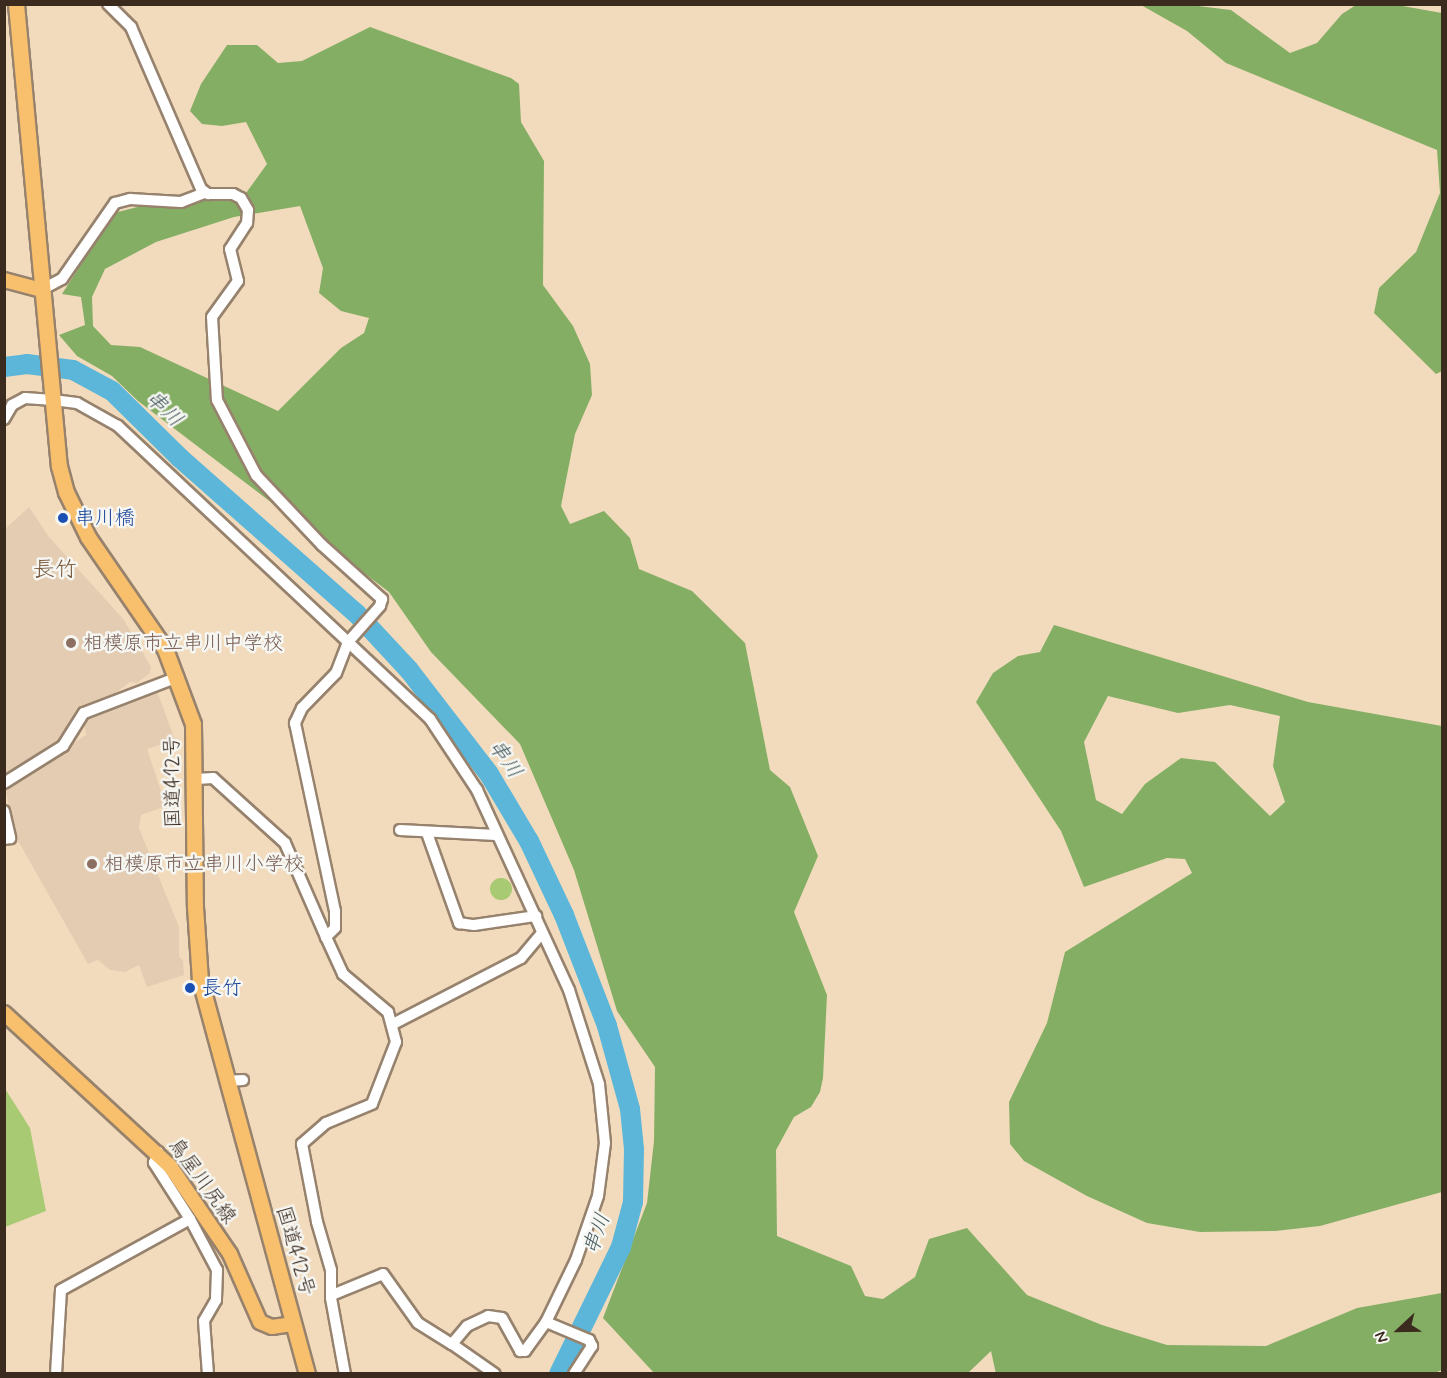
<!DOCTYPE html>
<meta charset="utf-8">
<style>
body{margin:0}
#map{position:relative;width:1447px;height:1378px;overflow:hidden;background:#f2dbbc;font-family:Mynerve,"Klee One",sans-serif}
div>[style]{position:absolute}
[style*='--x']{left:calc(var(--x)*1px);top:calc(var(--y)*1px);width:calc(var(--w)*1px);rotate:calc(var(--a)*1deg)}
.built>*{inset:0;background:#e3ccb2}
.green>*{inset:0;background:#a7ca73}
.round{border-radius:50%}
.forest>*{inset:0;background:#85ae65}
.river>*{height:20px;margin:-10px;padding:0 10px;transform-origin:10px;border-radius:10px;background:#5bb6d9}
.roads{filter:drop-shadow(2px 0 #96826d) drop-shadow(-2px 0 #96826d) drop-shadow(0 2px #96826d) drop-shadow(0 -2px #96826d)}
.minor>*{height:10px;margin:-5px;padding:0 5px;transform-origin:5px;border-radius:5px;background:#fff}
.major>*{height:14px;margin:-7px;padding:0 7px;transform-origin:7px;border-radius:7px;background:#f8bf6c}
.highway>*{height:15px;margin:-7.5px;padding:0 7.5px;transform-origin:7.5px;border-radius:7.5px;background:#f8bf6c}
.dots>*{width:16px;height:16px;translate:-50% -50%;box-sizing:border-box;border:3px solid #f6f6f2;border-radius:50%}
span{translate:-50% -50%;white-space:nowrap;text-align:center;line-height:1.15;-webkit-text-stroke:5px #f6f6f2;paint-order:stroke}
.transit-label{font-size:20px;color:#164399}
.left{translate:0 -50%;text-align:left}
.education-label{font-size:20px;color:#785e54}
.street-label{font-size:20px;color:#3b2a1e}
.water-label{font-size:21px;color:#465b5f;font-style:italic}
.quarter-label{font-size:22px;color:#775739}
.frame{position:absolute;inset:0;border:6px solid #3b2a1e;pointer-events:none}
.north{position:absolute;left:1369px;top:1300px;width:60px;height:60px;-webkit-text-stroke:4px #f6f6f2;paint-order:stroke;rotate:248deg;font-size:16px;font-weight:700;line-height:24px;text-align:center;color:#3b2a1e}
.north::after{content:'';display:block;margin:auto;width:21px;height:27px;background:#3b2a1e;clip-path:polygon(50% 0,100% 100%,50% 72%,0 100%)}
</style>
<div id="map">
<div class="built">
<i style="clip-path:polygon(29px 507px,49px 537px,124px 620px,151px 667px,150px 673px,137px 683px,130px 682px,114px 694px,77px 707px,56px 745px,5px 778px,5px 529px)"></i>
<i style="clip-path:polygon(157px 691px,175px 740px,147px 749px,166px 806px,141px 815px,139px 828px,179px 927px,179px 957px,183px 960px,184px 975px,147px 987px,139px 965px,125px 972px,110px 970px,98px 960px,88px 964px,17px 839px,5px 788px,86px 735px,84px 724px,93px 714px)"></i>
</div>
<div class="green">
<i class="round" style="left:490px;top:878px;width:22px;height:22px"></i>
<i style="clip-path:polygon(4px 1087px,30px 1128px,46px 1211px,5px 1227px)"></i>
</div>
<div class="forest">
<i style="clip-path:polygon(1141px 5px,1190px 5px,1231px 10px,1290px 53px,1317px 43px,1342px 14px,1356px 5px,1397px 5px,1442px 13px,1442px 371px,1436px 374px,1374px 313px,1379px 288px,1416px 252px,1440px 193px,1437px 150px,1226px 63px,1187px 31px)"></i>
<i style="clip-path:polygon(evenodd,370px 27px,511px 78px,519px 84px,521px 122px,544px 161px,543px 285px,573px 326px,590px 364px,592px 395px,575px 434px,561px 506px,570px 524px,604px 511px,630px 538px,639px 569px,692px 591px,745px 643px,770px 770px,790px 787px,818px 856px,794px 912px,827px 995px,823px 1078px,820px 1092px,811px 1107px,794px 1117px,776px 1150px,777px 1236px,851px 1266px,865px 1296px,883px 1299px,915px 1277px,929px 1239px,967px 1228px,1027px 1295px,1102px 1325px,1167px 1345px,1266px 1346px,1357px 1308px,1442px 1293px,1442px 1370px,1432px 1374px,996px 1374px,991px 1351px,968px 1373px,655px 1374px,603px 1318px,647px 1203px,654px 1141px,655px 1067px,617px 1011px,574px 870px,520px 744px,431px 652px,389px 592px,138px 401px,112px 376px,77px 356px,59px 335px,85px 325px,81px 297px,62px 294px,114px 213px,188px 194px,210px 198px,246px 193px,267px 164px,246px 122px,222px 126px,202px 124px,190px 111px,201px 84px,227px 45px,257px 45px,278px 63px,302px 61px,370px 27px,300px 206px,323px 268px,319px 293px,341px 311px,369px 318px,364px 333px,341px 348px,278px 411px,140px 347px,111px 345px,93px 326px,92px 297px,105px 269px,156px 242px,234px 217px,300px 206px)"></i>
<i style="clip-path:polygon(evenodd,1054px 625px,1308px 702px,1442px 726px,1442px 1192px,1320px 1226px,1275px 1231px,1200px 1232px,1147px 1223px,1087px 1196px,1024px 1161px,1010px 1144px,1009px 1102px,1047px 1023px,1065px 952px,1192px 873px,1185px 859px,1167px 858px,1084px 887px,1061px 831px,976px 702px,993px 673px,1018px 656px,1040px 652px,1054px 625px,1108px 696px,1178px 713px,1230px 705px,1280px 716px,1273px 766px,1285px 802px,1270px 816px,1215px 762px,1181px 758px,1145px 784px,1122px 814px,1096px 800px,1084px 742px,1108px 696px)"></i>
</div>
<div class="river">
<i style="--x:4;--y:367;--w:23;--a:-7"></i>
<i style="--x:27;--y:364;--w:46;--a:7.4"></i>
<i style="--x:73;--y:370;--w:44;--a:28.3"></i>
<i style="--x:112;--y:391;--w:95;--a:44.6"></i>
<i style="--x:180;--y:458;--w:235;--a:41.4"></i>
<i style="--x:356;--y:613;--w:78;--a:47.1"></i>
<i style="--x:409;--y:670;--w:131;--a:52.4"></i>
<i style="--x:489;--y:774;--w:78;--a:59.2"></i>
<i style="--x:529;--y:841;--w:82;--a:64.7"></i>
<i style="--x:564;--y:915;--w:119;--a:68.8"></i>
<i style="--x:607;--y:1026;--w:86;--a:74.5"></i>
<i style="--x:630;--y:1109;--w:40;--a:84.3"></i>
<i style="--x:634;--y:1149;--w:53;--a:91.1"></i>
<i style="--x:633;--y:1202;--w:47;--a:104.9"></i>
<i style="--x:621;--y:1247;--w:141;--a:116"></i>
</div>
<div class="roads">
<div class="minor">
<i style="--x:108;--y:4;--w:33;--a:45"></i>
<i style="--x:131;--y:27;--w:176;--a:66.6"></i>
<i style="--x:201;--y:189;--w:9;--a:36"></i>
<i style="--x:208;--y:194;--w:25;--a:0"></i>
<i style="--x:233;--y:194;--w:9;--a:27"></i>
<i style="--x:241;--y:198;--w:14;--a:60"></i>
<i style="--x:248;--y:210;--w:13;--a:94"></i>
<i style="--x:247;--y:223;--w:31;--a:123"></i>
<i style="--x:230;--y:249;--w:33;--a:76"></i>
<i style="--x:238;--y:281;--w:44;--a:125.8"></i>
<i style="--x:212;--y:317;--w:83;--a:86.6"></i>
<i style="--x:217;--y:400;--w:85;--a:62.5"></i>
<i style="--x:256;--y:475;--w:96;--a:46.7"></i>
<i style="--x:322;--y:545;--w:81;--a:42"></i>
<i style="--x:382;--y:599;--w:7;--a:106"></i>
<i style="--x:380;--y:606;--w:48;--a:131.6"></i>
<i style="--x:348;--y:642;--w:33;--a:111"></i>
<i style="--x:336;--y:673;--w:49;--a:134.2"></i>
<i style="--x:302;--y:708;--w:17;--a:115"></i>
<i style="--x:295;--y:723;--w:192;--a:78"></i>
<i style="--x:335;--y:911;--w:17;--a:90"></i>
<i style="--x:335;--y:928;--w:13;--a:135"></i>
<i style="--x:326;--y:937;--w:103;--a:-113.6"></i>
<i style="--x:285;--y:843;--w:97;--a:-137.9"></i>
<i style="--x:213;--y:778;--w:17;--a:177"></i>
<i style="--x:41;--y:290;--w:24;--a:-28"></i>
<i style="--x:62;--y:279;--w:93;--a:-55.1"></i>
<i style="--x:115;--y:203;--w:16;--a:-15"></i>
<i style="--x:130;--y:199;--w:51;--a:3.4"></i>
<i style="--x:181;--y:202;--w:26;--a:-21"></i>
<i style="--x:4;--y:419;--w:16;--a:-60"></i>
<i style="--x:12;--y:405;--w:15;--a:-28"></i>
<i style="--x:25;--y:398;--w:28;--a:4"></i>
<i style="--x:53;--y:400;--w:24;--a:7"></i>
<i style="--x:77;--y:403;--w:47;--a:29.3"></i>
<i style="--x:118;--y:426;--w:428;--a:43.2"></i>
<i style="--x:430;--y:719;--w:85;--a:56.5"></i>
<i style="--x:477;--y:790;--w:220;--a:65.3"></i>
<i style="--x:569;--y:990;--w:99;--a:72.3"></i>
<i style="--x:599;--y:1084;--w:59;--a:84.2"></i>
<i style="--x:605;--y:1143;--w:53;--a:97.5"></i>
<i style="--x:598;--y:1196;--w:68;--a:109"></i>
<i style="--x:576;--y:1260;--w:69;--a:115.8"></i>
<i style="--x:546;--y:1322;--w:47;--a:22.7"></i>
<i style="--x:589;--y:1340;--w:7;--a:63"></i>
<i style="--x:592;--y:1346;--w:33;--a:123"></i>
<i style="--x:4;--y:783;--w:70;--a:-32.1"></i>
<i style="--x:63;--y:746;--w:39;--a:-58"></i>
<i style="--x:84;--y:713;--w:101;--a:-21"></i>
<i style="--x:4;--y:811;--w:28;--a:77"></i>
<i style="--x:10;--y:838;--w:6;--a:171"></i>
<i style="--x:400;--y:830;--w:96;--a:3"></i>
<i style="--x:427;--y:833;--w:96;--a:70.4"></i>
<i style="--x:459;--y:923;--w:15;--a:8"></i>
<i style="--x:474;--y:925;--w:63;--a:-8.3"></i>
<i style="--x:326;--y:937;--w:41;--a:65.3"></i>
<i style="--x:343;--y:974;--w:59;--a:40.2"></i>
<i style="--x:388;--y:1012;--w:31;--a:75"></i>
<i style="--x:396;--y:1042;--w:66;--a:111.2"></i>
<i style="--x:372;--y:1104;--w:50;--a:157.6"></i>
<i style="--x:326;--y:1123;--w:32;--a:139"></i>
<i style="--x:302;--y:1144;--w:79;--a:79.1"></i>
<i style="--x:317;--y:1222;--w:50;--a:73.7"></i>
<i style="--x:331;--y:1270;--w:28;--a:90"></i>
<i style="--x:331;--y:1298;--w:77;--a:79.6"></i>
<i style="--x:393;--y:1024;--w:144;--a:-27.3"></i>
<i style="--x:521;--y:958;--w:33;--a:-50"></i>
<i style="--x:226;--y:1081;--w:17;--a:-3"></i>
<i style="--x:190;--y:1219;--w:58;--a:62.1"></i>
<i style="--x:217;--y:1270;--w:30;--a:92"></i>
<i style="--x:216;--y:1300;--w:24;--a:120"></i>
<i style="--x:204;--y:1321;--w:53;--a:85.7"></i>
<i style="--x:332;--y:1295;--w:55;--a:-22.4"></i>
<i style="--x:383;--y:1274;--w:60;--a:54.5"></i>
<i style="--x:418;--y:1323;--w:40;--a:32"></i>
<i style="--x:452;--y:1344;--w:23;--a:-50"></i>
<i style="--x:467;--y:1326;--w:23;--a:-25"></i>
<i style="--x:488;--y:1316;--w:14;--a:8"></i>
<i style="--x:502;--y:1318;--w:38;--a:61"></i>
<i style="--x:520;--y:1351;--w:5;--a:0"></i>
<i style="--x:525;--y:1351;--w:36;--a:-54"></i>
<i style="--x:452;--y:1344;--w:52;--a:34.9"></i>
<i style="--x:56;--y:1374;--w:84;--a:-86.6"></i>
<i style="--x:61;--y:1290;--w:147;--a:-28.8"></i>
<i style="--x:190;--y:1219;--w:67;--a:-122.7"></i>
<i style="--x:154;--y:1163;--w:12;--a:-70"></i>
</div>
<div class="major">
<i style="--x:4;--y:280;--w:38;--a:15"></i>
<i style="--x:4;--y:1013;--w:226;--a:42.7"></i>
<i style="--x:170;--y:1166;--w:107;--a:55.7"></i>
<i style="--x:230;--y:1254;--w:74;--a:66.2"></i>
<i style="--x:260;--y:1322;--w:13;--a:23"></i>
<i style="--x:272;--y:1327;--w:22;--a:-8"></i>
</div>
<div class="highway">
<i style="--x:16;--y:4;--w:464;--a:84.7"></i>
<i style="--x:59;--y:466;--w:27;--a:75"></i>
<i style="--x:66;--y:492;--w:50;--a:63.9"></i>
<i style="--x:88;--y:537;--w:136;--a:55.5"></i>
<i style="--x:165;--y:649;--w:80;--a:69.5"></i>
<i style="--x:193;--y:724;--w:183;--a:89.4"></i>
<i style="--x:195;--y:907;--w:73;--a:86.1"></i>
<i style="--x:200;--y:980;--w:408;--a:74.8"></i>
</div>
</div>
<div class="dots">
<i style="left:63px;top:518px;background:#1a4fb4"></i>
<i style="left:71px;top:643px;background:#8d6e63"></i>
<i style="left:92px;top:864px;background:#8d6e63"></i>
<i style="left:190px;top:988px;background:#1a4fb4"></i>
</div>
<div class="transit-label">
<span class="left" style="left:75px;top:518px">串川橋</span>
<span class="left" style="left:202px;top:988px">長竹</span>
</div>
<div class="education-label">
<span class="left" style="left:83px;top:643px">相模原市立串川中学校</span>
<span class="left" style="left:104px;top:864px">相模原市立串川小学校</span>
</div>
<div class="street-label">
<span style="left:173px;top:782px;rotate:-91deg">国道412号</span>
<span style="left:202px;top:1181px;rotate:54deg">鳥屋川尻線</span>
<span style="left:295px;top:1251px;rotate:74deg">国道412号</span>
</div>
<div class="water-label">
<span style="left:164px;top:409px;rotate:44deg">串川</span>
<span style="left:505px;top:759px;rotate:55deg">串川</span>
<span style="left:597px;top:1234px;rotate:-70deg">串川</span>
</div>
<div class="quarter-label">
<span style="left:55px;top:571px">長竹</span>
</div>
<div class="frame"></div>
<div class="north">N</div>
</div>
